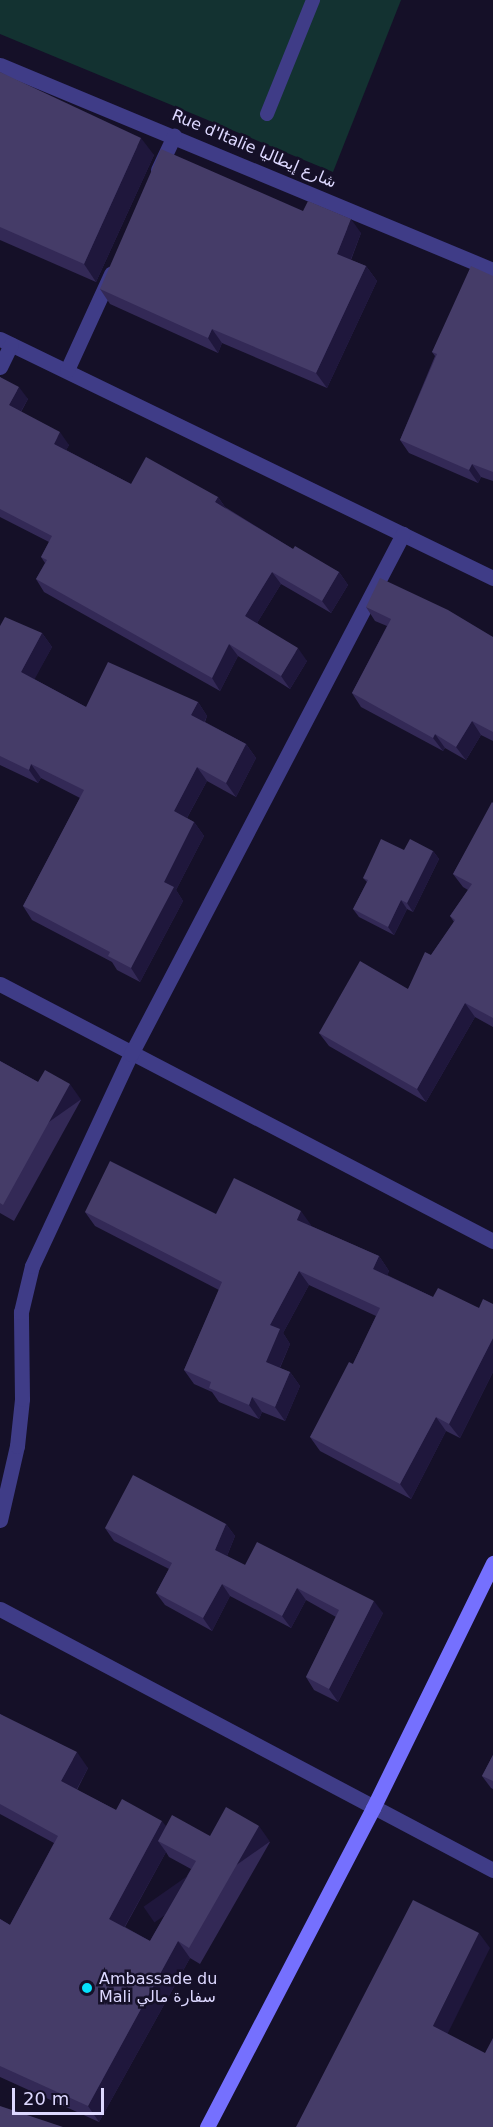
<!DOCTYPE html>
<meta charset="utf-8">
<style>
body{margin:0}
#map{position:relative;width:493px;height:2127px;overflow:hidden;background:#151028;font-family:"DejaVu Sans",Cairo,sans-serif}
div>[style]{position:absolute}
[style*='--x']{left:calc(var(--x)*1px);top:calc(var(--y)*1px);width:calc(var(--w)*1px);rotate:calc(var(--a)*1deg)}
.green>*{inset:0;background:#133231}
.service>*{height:14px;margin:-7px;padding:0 7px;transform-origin:7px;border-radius:7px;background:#3f3c87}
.minor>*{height:15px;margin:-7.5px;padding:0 7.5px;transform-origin:7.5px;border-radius:7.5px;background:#3f3c87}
.secondary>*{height:15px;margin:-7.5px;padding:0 7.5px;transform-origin:7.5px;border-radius:7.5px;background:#7570fe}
.wall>*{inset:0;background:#332956}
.shaded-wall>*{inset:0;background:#1f173c;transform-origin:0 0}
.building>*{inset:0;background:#453c68}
.dots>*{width:16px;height:16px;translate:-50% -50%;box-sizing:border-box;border:3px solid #151028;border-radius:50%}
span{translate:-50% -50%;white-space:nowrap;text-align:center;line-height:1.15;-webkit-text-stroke:5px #151028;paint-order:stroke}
.street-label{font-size:16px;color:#ddd8ff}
.poi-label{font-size:16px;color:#ddd8ff}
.left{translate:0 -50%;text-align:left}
.scale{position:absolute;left:12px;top:2088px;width:92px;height:27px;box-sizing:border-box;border:3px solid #ddd8ff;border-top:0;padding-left:8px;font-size:18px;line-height:21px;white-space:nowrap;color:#ddd8ff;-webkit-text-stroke:4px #151028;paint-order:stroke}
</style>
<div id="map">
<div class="green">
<i style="clip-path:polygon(0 0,401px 0,333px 172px,0 34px)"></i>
</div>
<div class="service">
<i style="--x:267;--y:114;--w:123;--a:-68"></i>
</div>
<div class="minor">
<i style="--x:0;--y:65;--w:534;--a:22.58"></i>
<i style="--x:158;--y:170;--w:38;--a:-65"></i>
<i style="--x:0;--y:339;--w:548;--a:25.86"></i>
<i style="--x:0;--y:367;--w:25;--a:-64"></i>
<i style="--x:67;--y:370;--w:106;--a:-65.4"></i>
<i style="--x:0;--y:984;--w:556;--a:27.53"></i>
<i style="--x:0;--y:1520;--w:76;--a:-77.1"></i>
<i style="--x:17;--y:1446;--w:47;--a:-83.9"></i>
<i style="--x:22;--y:1399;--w:87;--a:-90.7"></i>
<i style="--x:21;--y:1312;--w:47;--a:-76.6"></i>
<i style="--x:32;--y:1266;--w:234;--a:-65"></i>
<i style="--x:131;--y:1054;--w:587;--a:-62.39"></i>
<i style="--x:0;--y:1609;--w:558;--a:27.9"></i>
</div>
<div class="secondary">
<i style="--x:207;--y:2127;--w:360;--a:-62.5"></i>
<i style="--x:373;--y:1808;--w:273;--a:-63.9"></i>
</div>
<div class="wall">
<i style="clip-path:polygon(0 72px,154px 155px,96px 282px,0 240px)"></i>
<i style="clip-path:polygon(303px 211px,361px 233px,351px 260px,366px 266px,377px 281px,327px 388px,222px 343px,218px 353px,110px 304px,100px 289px)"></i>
<i style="clip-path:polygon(493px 276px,493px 481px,481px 477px,478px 483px,409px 453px,400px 440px,435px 356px,432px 352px)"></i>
<i style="clip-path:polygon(0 377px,28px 399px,21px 412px,69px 445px,66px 450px,131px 484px,218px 497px,225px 507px,293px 549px,339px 572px,348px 585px,331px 613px,281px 584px,257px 623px,307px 661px,290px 689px,238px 656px,220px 691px,44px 592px,36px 579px,45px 563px,41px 557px,49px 542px,0 517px)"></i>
<i style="clip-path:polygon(366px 607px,493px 637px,493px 741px,481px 735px,466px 760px,445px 748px,443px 751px,361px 707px,352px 693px,387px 626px,375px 621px)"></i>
<i style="clip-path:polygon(0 626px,42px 633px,52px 647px,34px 679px,86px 707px,198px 702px,207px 716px,205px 722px,246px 744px,256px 758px,236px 797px,207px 781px,187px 818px,194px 822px,204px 836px,176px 890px,183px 901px,140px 982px,117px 970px,112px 962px,32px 920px,23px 906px,80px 798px,41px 778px,38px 783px,0 765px)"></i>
<i style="clip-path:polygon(493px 803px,493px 1027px,475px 1017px,426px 1102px,329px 1046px,319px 1033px,408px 989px,431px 955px,454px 922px,450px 916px,468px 890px,463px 887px,453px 874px)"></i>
<i style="clip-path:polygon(404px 850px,433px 851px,439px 859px,413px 912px,407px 909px,394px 935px,359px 917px,353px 909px,367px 882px,363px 878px)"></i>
<i style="clip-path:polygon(0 1061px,38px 1082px,81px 1100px,14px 1221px,0 1213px)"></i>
<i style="clip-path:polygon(85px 1212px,216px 1214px,311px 1225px,311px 1226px,379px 1256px,389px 1271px,387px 1275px,433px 1297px,479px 1308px,493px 1304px,493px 1372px,460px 1438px,446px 1431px,411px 1499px,320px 1451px,310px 1437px,353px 1364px,376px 1316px,309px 1285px,283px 1333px,290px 1344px,280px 1368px,290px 1372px,300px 1386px,285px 1421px,262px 1412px,259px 1419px,219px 1402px,212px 1392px,194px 1384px,184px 1370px,219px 1290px,95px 1226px)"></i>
<i style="clip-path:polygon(226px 1524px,235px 1536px,227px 1556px,245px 1565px,383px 1613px,338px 1702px,314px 1690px,306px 1677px,336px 1617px,306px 1600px,291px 1628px,230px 1596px,212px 1631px,165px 1605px,156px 1593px,169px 1569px,114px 1541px,105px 1528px)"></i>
<i style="clip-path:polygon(evenodd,0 1714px,88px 1768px,77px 1790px,116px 1810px,166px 1826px,210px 1836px,270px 1842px,200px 1964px,190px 1958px,99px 2122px,0 2077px,0 1919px,10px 1925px,54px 1843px,0 1814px,0 1714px,166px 1852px,169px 1857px,191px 1869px,150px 1941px,125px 1927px,166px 1852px)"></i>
<i style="clip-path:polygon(493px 1755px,493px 1789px,491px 1788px,482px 1776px)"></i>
</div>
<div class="shaded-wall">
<i style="clip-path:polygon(141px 138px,154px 155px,96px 282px,84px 264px)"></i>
<i style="clip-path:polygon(351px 219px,361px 233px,347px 269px,337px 254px)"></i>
<i style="clip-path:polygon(366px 266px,377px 281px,327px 388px,316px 373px)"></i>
<i style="clip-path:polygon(212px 329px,222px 343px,218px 353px,208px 338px)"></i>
<i style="clip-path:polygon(19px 387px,28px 399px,17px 418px,9px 405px)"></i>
<i style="clip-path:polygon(60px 432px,69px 445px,63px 456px,54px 444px)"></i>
<i style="clip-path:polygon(472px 464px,481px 477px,478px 483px,469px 470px)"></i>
<i style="clip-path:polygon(218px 497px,227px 510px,215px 502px)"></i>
<i style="clip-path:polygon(272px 572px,281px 584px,254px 628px,245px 616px)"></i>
<i style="clip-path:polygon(339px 572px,348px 585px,331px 613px,322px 601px)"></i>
<i style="clip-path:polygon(42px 633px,52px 647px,31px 686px,21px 672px)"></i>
<i style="clip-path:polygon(229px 644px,238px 656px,220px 691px,212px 678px)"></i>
<i style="clip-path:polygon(298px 648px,307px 661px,290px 689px,281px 676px)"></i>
<i style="clip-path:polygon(198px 702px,207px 716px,201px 729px,191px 715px)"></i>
<i style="clip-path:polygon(472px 721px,481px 735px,466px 760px,456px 747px)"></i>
<i style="clip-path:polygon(435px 734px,445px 748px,443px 751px,433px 738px)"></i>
<i style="clip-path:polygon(246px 744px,256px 758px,236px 797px,226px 783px)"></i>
<i style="clip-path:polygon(31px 764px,41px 778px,38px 783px,29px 770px)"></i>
<i style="clip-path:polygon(197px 767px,207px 781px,183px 825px,174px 811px)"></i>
<i style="clip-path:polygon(194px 822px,204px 836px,176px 890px,183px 901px,140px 982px,131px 968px,164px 882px)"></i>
<i style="clip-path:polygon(433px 851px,439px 859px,413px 912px,407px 903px)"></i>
<i style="clip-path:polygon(401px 900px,407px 909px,394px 935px,388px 927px)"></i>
<i style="clip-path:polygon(465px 1003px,475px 1017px,426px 1102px,417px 1089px)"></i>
<i style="left:70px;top:1084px;width:19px;height:138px;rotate:55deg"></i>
<i style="clip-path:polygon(301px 1211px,311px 1225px,307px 1234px,297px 1220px)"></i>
<i style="clip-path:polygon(379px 1256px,389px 1271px,384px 1283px,373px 1269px)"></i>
<i style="clip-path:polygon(299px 1271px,309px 1285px,283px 1333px,290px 1344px,276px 1376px,266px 1362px,270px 1325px)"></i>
<i style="clip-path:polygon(493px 1338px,493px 1372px,460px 1438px,449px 1424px)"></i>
<i style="clip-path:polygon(290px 1372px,300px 1386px,285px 1421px,275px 1407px)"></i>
<i style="clip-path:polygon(252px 1397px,262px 1412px,259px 1419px,249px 1405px)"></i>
<i style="clip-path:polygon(436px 1417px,446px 1431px,411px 1499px,400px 1484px)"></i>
<i style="clip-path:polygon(226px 1524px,235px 1536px,224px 1563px,215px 1550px)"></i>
<i style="clip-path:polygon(222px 1584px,230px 1596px,212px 1631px,203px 1618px)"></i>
<i style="clip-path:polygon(297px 1588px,306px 1600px,291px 1628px,282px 1616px)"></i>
<i style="clip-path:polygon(374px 1601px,383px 1613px,338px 1702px,329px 1689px)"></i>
<i style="clip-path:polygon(77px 1752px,88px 1768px,72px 1798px,61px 1781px)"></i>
<i style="clip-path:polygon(162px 1821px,174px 1837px,158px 1841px,166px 1852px,120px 1935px,109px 1919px)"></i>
<i style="left:259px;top:1826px;width:19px;height:141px;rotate:55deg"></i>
<i style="clip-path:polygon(479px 1933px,490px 1948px,444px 2041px,433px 2026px)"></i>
<i style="clip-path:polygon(178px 1941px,190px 1958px,99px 2122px,88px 2106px)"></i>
</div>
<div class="building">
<i style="clip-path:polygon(0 72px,141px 138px,84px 264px,0 227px)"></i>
<i style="clip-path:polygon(161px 149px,303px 211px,308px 201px,351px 219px,337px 254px,366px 266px,316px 373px,212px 329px,208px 338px,100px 289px)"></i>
<i style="clip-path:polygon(471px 266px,493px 276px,493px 472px,472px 464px,469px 470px,400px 440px,437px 354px,432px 352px)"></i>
<i style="clip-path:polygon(0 377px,19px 387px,9px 405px,60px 432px,54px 444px,131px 484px,146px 457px,218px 497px,215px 502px,293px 549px,295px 546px,339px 572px,322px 601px,272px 572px,245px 616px,298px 648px,281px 676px,229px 644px,212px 678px,36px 579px,47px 560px,41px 557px,52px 536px,0 509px)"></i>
<i style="clip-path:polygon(380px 578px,448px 610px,493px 637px,493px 732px,472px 721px,456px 747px,435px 734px,433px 738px,352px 693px,391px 619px,366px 607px)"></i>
<i style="clip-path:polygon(5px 617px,42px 633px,21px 672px,86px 707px,108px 662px,198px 702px,191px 715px,246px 744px,226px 783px,197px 767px,174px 811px,194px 822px,164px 882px,174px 887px,131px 968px,108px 956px,110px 952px,23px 906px,84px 790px,31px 764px,29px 770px,0 756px,0 626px)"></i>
<i style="clip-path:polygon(492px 802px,493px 803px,493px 1018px,465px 1003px,417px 1089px,319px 1033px,360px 961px,408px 989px,425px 952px,431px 955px,455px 920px,450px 916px,472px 884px,453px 874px)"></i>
<i style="clip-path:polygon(381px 839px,404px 850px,410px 839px,433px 851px,407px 903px,401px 900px,388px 927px,353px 909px,368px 880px,363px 878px)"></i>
<i style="clip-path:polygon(0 1061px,38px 1082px,45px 1070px,70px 1084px,3px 1205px,0 1203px)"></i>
<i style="clip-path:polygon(110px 1161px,216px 1214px,234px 1178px,301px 1211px,297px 1220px,379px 1256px,373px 1269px,433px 1297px,438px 1288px,479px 1308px,483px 1299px,493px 1304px,493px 1338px,449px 1424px,436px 1417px,400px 1484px,310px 1437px,349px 1362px,353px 1364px,380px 1308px,299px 1271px,270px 1325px,280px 1329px,266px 1362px,290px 1372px,275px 1407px,252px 1397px,249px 1405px,209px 1388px,211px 1382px,184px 1370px,222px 1282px,85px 1212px)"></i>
<i style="clip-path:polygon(133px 1475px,226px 1524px,215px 1550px,245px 1565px,257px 1542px,374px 1601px,329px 1689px,306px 1677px,339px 1610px,297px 1588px,282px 1616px,222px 1584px,203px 1618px,156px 1593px,172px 1563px,105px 1528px)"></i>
<i style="clip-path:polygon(0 1714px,77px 1752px,61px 1781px,116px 1810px,122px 1799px,162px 1821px,109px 1919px,150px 1941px,196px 1861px,158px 1841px,172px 1815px,210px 1836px,226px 1807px,259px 1826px,189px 1948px,178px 1941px,88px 2106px,0 2066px,0 1919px,10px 1925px,58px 1836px,0 1804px)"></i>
<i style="clip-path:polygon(493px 1755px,493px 1781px,482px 1776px)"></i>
<i style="clip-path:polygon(413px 1900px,479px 1933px,433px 2026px,485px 2053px,493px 2038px,493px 2127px,296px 2127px)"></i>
<i style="clip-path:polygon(0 2106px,63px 2127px,0 2127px)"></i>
</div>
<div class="dots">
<i style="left:87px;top:1988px;background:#06e1fc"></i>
</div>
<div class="street-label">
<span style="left:254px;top:149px;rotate:23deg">Rue d'Italie شارع إيطاليا</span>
</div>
<div class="poi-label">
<span class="left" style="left:99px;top:1988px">Ambassade du<br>Mali سفارة مالي</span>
</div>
<div class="scale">20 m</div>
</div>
